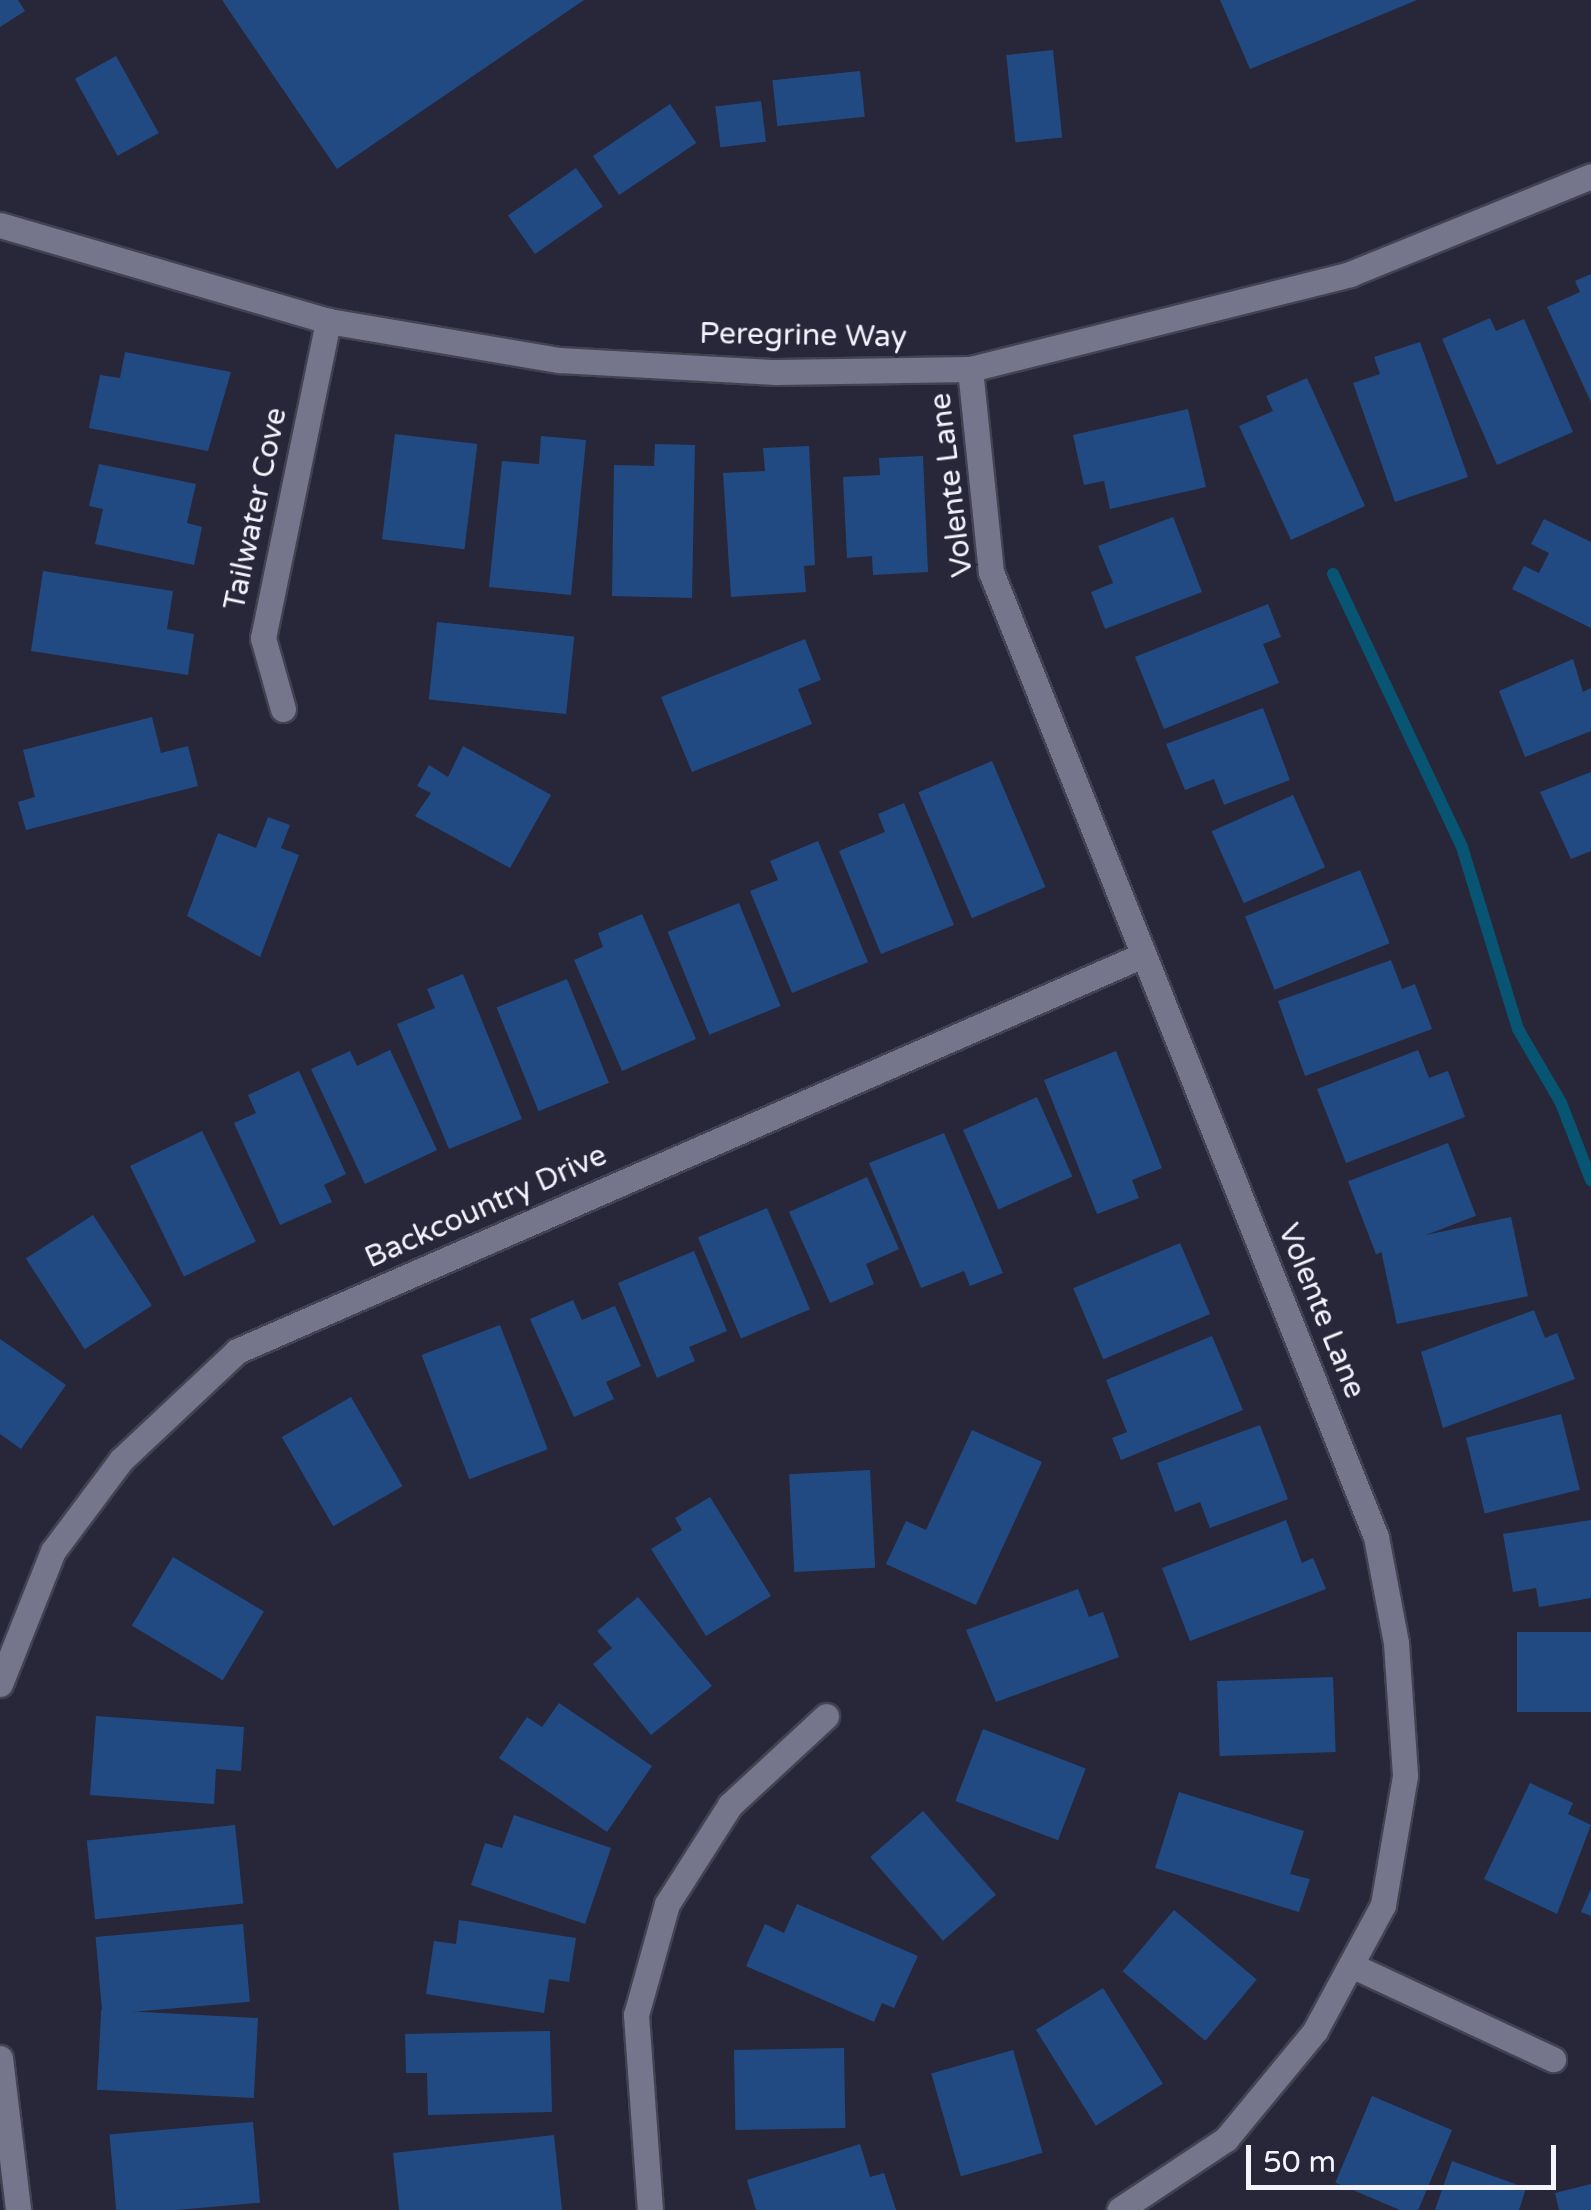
<!DOCTYPE html>
<style>
body{margin:0}
#map{position:relative;width:1591px;height:2210px;overflow:hidden;background:#272739;font-family:"Varela Round",sans-serif}
div>[style]{position:absolute}
[style*='--x']{left:calc(var(--x)*1px);top:calc(var(--y)*1px);width:calc(var(--w)*1px);rotate:calc(var(--a)*1deg)}
.stream>*{height:12px;margin:-6px;padding:0 6px;transform-origin:6px;border-radius:6px;background:#085573}
.building>*{inset:0;background:#224a82;transform-origin:0 0}
.roads{filter:drop-shadow(2px 0 #424251) drop-shadow(-2px 0 #424251) drop-shadow(0 2px #424251) drop-shadow(0 -2px #424251)}
.minor>*{height:25px;margin:-12.5px;padding:0 12.5px;transform-origin:12.5px;border-radius:12.5px;background:#75768c}
span{translate:-50% -50%;white-space:nowrap;text-align:center;line-height:1.15;-webkit-text-stroke:8px #272739;paint-order:stroke}
.street-label{font-size:30px;color:#f3f4fe}
.scale{position:absolute;left:1246px;top:2145px;width:310px;height:45px;box-sizing:border-box;border:5px solid #f3f4fe;border-top:0;padding-left:12px;font-size:30px;line-height:35px;white-space:nowrap;color:#f3f4fe;-webkit-text-stroke:8px #272739;paint-order:stroke}
</style>
<div id="map">
<div class="stream">
<i style="--x:1333;--y:574;--w:302;--a:64.7"></i>
<i style="--x:1462;--y:847;--w:190;--a:72.9"></i>
<i style="--x:1518;--y:1029;--w:86;--a:59.8"></i>
<i style="--x:1561;--y:1103;--w:83;--a:68.7"></i>
</div>
<div class="building">
<i style="clip-path:polygon(0 0,18px 0,25px 11px,0 27px)"></i>
<i style="clip-path:polygon(222px 0,584px 0,337px 169px)"></i>
<i style="clip-path:polygon(1220px 0,1417px 0,1250px 69px)"></i>
<i style="left:1053px;top:50px;width:88px;height:47px;rotate:84deg"></i>
<i style="left:116px;top:56px;width:88px;height:47px;rotate:61deg"></i>
<i style="left:860px;top:71px;width:46px;height:88px;rotate:84deg"></i>
<i style="left:761px;top:101px;width:41px;height:46px;rotate:83deg"></i>
<i style="left:670px;top:104px;width:47px;height:93px;rotate:56deg"></i>
<i style="left:576px;top:168px;width:47px;height:83px;rotate:55deg"></i>
<i style="clip-path:polygon(1591px 274px,1591px 402px,1547px 307px,1580px 292px,1575px 281px)"></i>
<i style="clip-path:polygon(1490px 318px,1496px 331px,1524px 319px,1573px 432px,1497px 465px,1442px 339px)"></i>
<i style="clip-path:polygon(1420px 342px,1468px 477px,1395px 502px,1353px 383px,1380px 374px,1374px 357px)"></i>
<i style="clip-path:polygon(125px 352px,231px 372px,208px 451px,89px 428px,100px 375px,120px 378px)"></i>
<i style="clip-path:polygon(1307px 378px,1365px 506px,1291px 540px,1239px 426px,1273px 411px,1266px 396px)"></i>
<i style="clip-path:polygon(1188px 409px,1206px 487px,1110px 509px,1104px 481px,1084px 485px,1073px 435px)"></i>
<i style="left:395px;top:434px;width:83px;height:106px;rotate:7deg"></i>
<i style="clip-path:polygon(541px 436px,586px 440px,571px 595px,489px 587px,502px 461px,539px 464px)"></i>
<i style="clip-path:polygon(655px 444px,695px 445px,692px 598px,612px 596px,614px 465px,654px 466px)"></i>
<i style="clip-path:polygon(809px 446px,815px 565px,804px 566px,806px 592px,731px 597px,723px 473px,765px 471px,763px 448px)"></i>
<i style="clip-path:polygon(923px 456px,928px 572px,873px 575px,872px 556px,847px 558px,843px 477px,880px 475px,879px 458px)"></i>
<i style="clip-path:polygon(99px 464px,196px 484px,187px 523px,202px 527px,194px 565px,95px 544px,103px 509px,89px 506px)"></i>
<i style="clip-path:polygon(1173px 517px,1202px 592px,1105px 629px,1091px 592px,1113px 583px,1098px 546px)"></i>
<i style="clip-path:polygon(1544px 519px,1591px 542px,1591px 628px,1512px 589px,1524px 566px,1539px 573px,1549px 553px,1531px 544px)"></i>
<i style="clip-path:polygon(43px 571px,173px 591px,167px 629px,194px 634px,188px 675px,31px 651px)"></i>
<i style="clip-path:polygon(1268px 604px,1281px 637px,1263px 644px,1279px 683px,1164px 729px,1135px 657px)"></i>
<i style="left:437px;top:622px;width:138px;height:78px;rotate:6deg"></i>
<i style="clip-path:polygon(805px 639px,821px 680px,798px 689px,812px 724px,692px 772px,661px 697px)"></i>
<i style="clip-path:polygon(1573px 659px,1583px 692px,1591px 688px,1591px 731px,1525px 757px,1499px 691px)"></i>
<i style="clip-path:polygon(1263px 708px,1290px 780px,1224px 805px,1214px 779px,1185px 790px,1166px 744px)"></i>
<i style="clip-path:polygon(152px 717px,161px 753px,188px 746px,198px 786px,26px 830px,18px 802px,35px 797px,23px 750px)"></i>
<i style="clip-path:polygon(463px 746px,551px 795px,510px 868px,415px 816px,431px 793px,417px 786px,429px 765px,448px 777px)"></i>
<i style="left:992px;top:761px;width:137px;height:80px;rotate:67deg"></i>
<i style="clip-path:polygon(1591px 772px,1591px 851px,1571px 859px,1540px 792px)"></i>
<i style="left:1293px;top:795px;width:79px;height:89px;rotate:66deg"></i>
<i style="clip-path:polygon(904px 803px,954px 925px,881px 954px,839px 851px,885px 832px,878px 814px)"></i>
<i style="clip-path:polygon(268px 817px,290px 825px,281px 848px,299px 855px,260px 957px,187px 916px,218px 833px,256px 848px)"></i>
<i style="clip-path:polygon(818px 841px,868px 962px,792px 993px,750px 891px,778px 880px,770px 861px)"></i>
<i style="left:1360px;top:870px;width:79px;height:124px;rotate:68deg"></i>
<i style="left:739px;top:903px;width:111px;height:77px;rotate:68deg"></i>
<i style="clip-path:polygon(642px 914px,696px 1039px,622px 1071px,574px 960px,603px 947px,598px 933px)"></i>
<i style="clip-path:polygon(1391px 960px,1402px 989px,1415px 984px,1432px 1029px,1305px 1076px,1278px 1001px)"></i>
<i style="clip-path:polygon(463px 974px,522px 1119px,449px 1149px,397px 1024px,435px 1008px,427px 989px)"></i>
<i style="left:567px;top:979px;width:112px;height:76px;rotate:68deg"></i>
<i style="clip-path:polygon(390px 1050px,437px 1150px,365px 1184px,311px 1069px,350px 1051px,357px 1066px)"></i>
<i style="clip-path:polygon(1418px 1050px,1429px 1078px,1448px 1071px,1465px 1117px,1346px 1163px,1317px 1089px)"></i>
<i style="clip-path:polygon(1116px 1051px,1162px 1168px,1132px 1180px,1139px 1198px,1097px 1214px,1044px 1080px)"></i>
<i style="clip-path:polygon(299px 1071px,346px 1174px,324px 1185px,332px 1202px,280px 1225px,234px 1123px,256px 1113px,248px 1095px)"></i>
<i style="left:1037px;top:1097px;width:87px;height:81px;rotate:66deg"></i>
<i style="left:202px;top:1131px;width:123px;height:80px;rotate:64deg"></i>
<i style="clip-path:polygon(944px 1133px,1003px 1273px,970px 1286px,964px 1271px,921px 1288px,869px 1163px)"></i>
<i style="left:1448px;top:1143px;width:78px;height:107px;rotate:69deg"></i>
<i style="clip-path:polygon(867px 1177px,899px 1249px,866px 1264px,874px 1284px,830px 1303px,789px 1212px)"></i>
<i style="left:767px;top:1208px;width:110px;height:75px;rotate:67deg"></i>
<i style="left:93px;top:1215px;width:108px;height:80px;rotate:57deg"></i>
<i style="left:1511px;top:1217px;width:81px;height:134px;rotate:78deg"></i>
<i style="left:1180px;top:1243px;width:77px;height:116px;rotate:67deg"></i>
<i style="clip-path:polygon(694px 1251px,727px 1331px,689px 1347px,695px 1361px,657px 1378px,618px 1283px)"></i>
<i style="clip-path:polygon(573px 1300px,582px 1320px,615px 1306px,641px 1366px,606px 1382px,614px 1399px,574px 1417px,530px 1319px)"></i>
<i style="clip-path:polygon(1534px 1310px,1545px 1338px,1557px 1333px,1575px 1379px,1443px 1428px,1421px 1352px)"></i>
<i style="left:500px;top:1325px;width:133px;height:84px;rotate:69deg"></i>
<i style="clip-path:polygon(1212px 1336px,1243px 1410px,1121px 1460px,1112px 1438px,1127px 1432px,1106px 1380px)"></i>
<i style="clip-path:polygon(0 1339px,66px 1385px,21px 1449px,0 1434px)"></i>
<i style="left:351px;top:1397px;width:103px;height:80px;rotate:60deg"></i>
<i style="left:1561px;top:1414px;width:78px;height:98px;rotate:76deg"></i>
<i style="clip-path:polygon(1260px 1425px,1288px 1499px,1210px 1528px,1200px 1502px,1175px 1512px,1157px 1463px)"></i>
<i style="clip-path:polygon(972px 1430px,1042px 1462px,976px 1605px,886px 1564px,906px 1521px,926px 1530px)"></i>
<i style="left:870px;top:1470px;width:98px;height:81px;rotate:87deg"></i>
<i style="clip-path:polygon(710px 1497px,771px 1596px,706px 1636px,651px 1549px,682px 1530px,675px 1518px)"></i>
<i style="clip-path:polygon(1286px 1520px,1302px 1563px,1313px 1558px,1326px 1589px,1190px 1641px,1162px 1568px)"></i>
<i style="clip-path:polygon(1591px 1520px,1591px 1598px,1539px 1607px,1536px 1588px,1513px 1592px,1503px 1534px)"></i>
<i style="left:173px;top:1557px;width:106px;height:80px;rotate:31deg"></i>
<i style="clip-path:polygon(1078px 1589px,1089px 1617px,1103px 1612px,1119px 1657px,996px 1702px,966px 1630px)"></i>
<i style="clip-path:polygon(638px 1597px,712px 1686px,651px 1735px,593px 1664px,612px 1648px,597px 1631px)"></i>
<i style="left:1591px;top:1632px;width:80px;height:74px;rotate:90deg"></i>
<i style="left:1333px;top:1677px;width:75px;height:116px;rotate:88deg"></i>
<i style="clip-path:polygon(559px 1703px,652px 1766px,607px 1832px,499px 1758px,527px 1717px,542px 1727px)"></i>
<i style="clip-path:polygon(96px 1716px,244px 1727px,241px 1771px,216px 1769px,214px 1804px,90px 1795px)"></i>
<i style="left:983px;top:1729px;width:110px;height:77px;rotate:21deg"></i>
<i style="clip-path:polygon(1530px 1783px,1573px 1803px,1568px 1814px,1591px 1825px,1557px 1914px,1484px 1879px)"></i>
<i style="clip-path:polygon(1179px 1792px,1304px 1831px,1290px 1874px,1310px 1879px,1299px 1912px,1155px 1868px)"></i>
<i style="left:923px;top:1811px;width:111px;height:70px;rotate:49deg"></i>
<i style="clip-path:polygon(514px 1815px,611px 1848px,585px 1924px,471px 1885px,485px 1843px,502px 1848px)"></i>
<i style="left:235px;top:1825px;width:79px;height:149px;rotate:84deg"></i>
<i style="clip-path:polygon(1591px 1889px,1591px 1916px,1581px 1912px)"></i>
<i style="clip-path:polygon(797px 1904px,918px 1956px,894px 2008px,882px 2003px,874px 2022px,746px 1966px,765px 1924px,784px 1933px)"></i>
<i style="left:1174px;top:1910px;width:108px;height:80px;rotate:40deg"></i>
<i style="clip-path:polygon(459px 1920px,576px 1938px,569px 1982px,549px 1979px,544px 2013px,426px 1994px,434px 1941px,456px 1944px)"></i>
<i style="left:243px;top:1924px;width:78px;height:148px;rotate:85deg"></i>
<i style="left:1103px;top:1988px;width:113px;height:79px;rotate:58deg"></i>
<i style="left:258px;top:2018px;width:80px;height:157px;rotate:93deg"></i>
<i style="clip-path:polygon(550px 2031px,552px 2112px,428px 2115px,427px 2073px,406px 2073px,405px 2034px)"></i>
<i style="left:844px;top:2048px;width:80px;height:110px;rotate:89deg"></i>
<i style="left:1013px;top:2050px;width:107px;height:85px;rotate:74deg"></i>
<i style="left:1372px;top:2096px;width:87px;height:94px;rotate:23deg"></i>
<i style="left:253px;top:2122px;width:81px;height:144px;rotate:85deg"></i>
<i style="clip-path:polygon(554px 2135px,562px 2210px,399px 2210px,393px 2153px)"></i>
<i style="clip-path:polygon(860px 2144px,870px 2177px,884px 2173px,896px 2210px,756px 2210px,747px 2180px)"></i>
<i style="clip-path:polygon(1452px 2161px,1526px 2188px,1519px 2210px,1435px 2210px)"></i>
<i style="clip-path:polygon(1591px 2184px,1591px 2210px,1559px 2210px,1555px 2193px)"></i>
</div>
<div class="roads">
<div class="minor">
<i style="--x:0;--y:225;--w:342;--a:16.3"></i>
<i style="--x:328;--y:321;--w:234;--a:9.6"></i>
<i style="--x:559;--y:360;--w:217;--a:3.2"></i>
<i style="--x:776;--y:372;--w:194;--a:-0.9"></i>
<i style="--x:970;--y:369;--w:392;--a:-14"></i>
<i style="--x:1350;--y:274;--w:260;--a:-22.1"></i>
<i style="--x:970;--y:369;--w:204;--a:84.1"></i>
<i style="--x:991;--y:572;--w:1039;--a:68.25"></i>
<i style="--x:1376;--y:1537;--w:108;--a:79.3"></i>
<i style="--x:1396;--y:1643;--w:133;--a:86.1"></i>
<i style="--x:1405;--y:1776;--w:131;--a:99.7"></i>
<i style="--x:1383;--y:1905;--w:143;--a:118.4"></i>
<i style="--x:1315;--y:2031;--w:140;--a:129.5"></i>
<i style="--x:1226;--y:2139;--w:128;--a:146.4"></i>
<i style="--x:283;--y:709;--w:74;--a:-105.7"></i>
<i style="--x:263;--y:638;--w:324;--a:-78.4"></i>
<i style="--x:0;--y:1684;--w:143;--a:-68.3"></i>
<i style="--x:53;--y:1551;--w:114;--a:-53.2"></i>
<i style="--x:121;--y:1460;--w:159;--a:-43.2"></i>
<i style="--x:237;--y:1351;--w:989;--a:-23.61"></i>
<i style="--x:1351;--y:1965;--w:223;--a:25"></i>
<i style="--x:0;--y:2058;--w:153;--a:83.2"></i>
<i style="--x:650;--y:2210;--w:196;--a:-94.1"></i>
<i style="--x:636;--y:2015;--w:115;--a:-74.4"></i>
<i style="--x:667;--y:1904;--w:117;--a:-57.5"></i>
<i style="--x:730;--y:1805;--w:131;--a:-42.8"></i>
</div>
</div>
<div class="street-label">
<span style="left:803px;top:336px;rotate:1deg">Peregrine Way</span>
<span style="left:952px;top:485px;rotate:-97deg">Volente Lane</span>
<span style="left:256px;top:509px;rotate:-78deg">Tailwater Cove</span>
<span style="left:486px;top:1207px;rotate:-24deg">Backcountry Drive</span>
<span style="left:1321px;top:1311px;rotate:68deg">Volente Lane</span>
</div>
<div class="scale">50 m</div>
</div>
